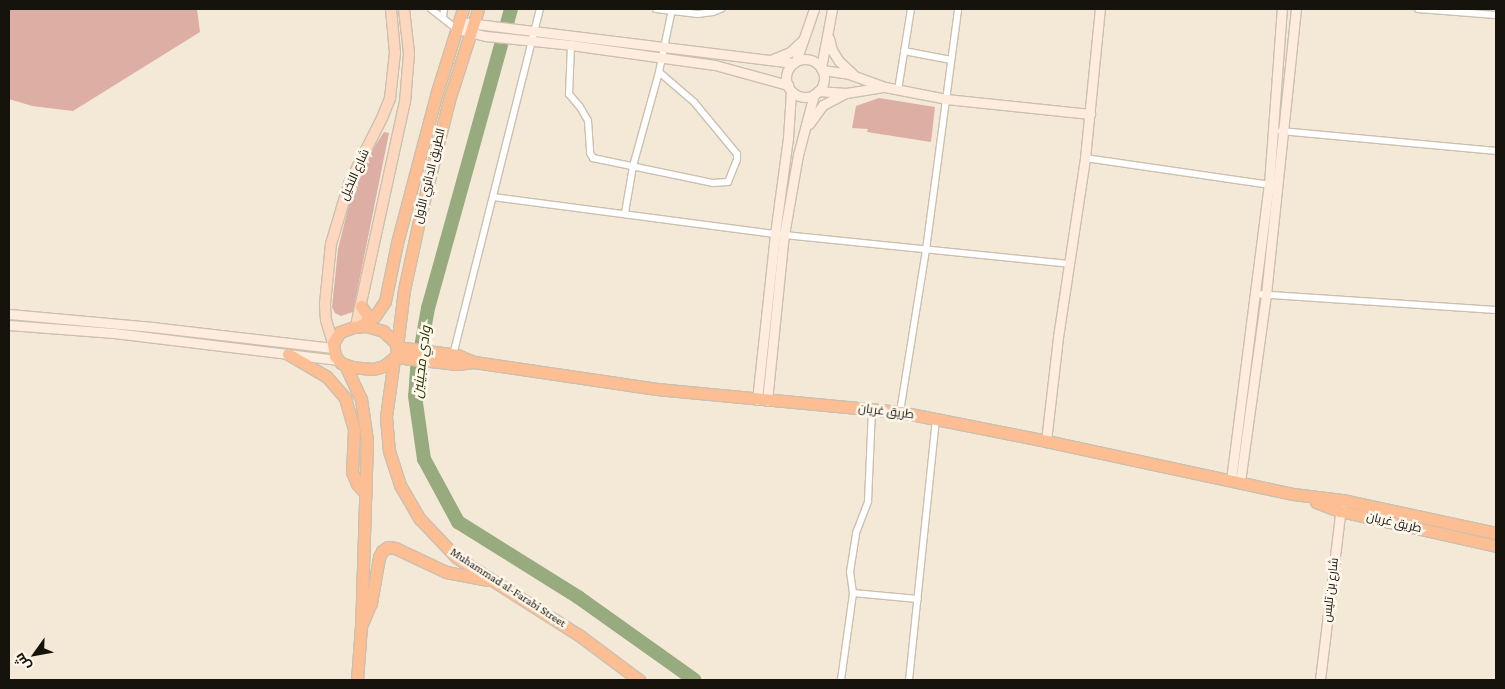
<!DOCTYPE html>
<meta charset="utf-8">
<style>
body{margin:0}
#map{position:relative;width:1505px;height:689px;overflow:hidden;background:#f4e9d7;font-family:"Crimson Pro",Cairo,serif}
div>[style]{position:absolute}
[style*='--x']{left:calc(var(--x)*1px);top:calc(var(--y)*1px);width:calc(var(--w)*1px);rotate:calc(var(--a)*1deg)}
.green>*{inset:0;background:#ddaea3}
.river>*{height:14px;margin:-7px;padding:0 7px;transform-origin:7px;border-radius:7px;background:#98ab7f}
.roads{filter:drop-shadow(1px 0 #cbc0af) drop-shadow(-1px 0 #cbc0af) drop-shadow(0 1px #cbc0af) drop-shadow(0 -1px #cbc0af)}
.street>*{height:6px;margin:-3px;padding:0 3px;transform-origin:3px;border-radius:3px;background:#fff}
.secondary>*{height:9px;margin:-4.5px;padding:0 4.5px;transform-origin:4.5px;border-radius:4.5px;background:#feecde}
.secondary>.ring{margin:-4.5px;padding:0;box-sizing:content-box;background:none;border:9px solid #feecde;border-radius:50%}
.primary>*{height:10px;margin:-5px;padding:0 5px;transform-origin:5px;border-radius:5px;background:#fdd8be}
.highway>*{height:11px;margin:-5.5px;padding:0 5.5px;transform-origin:5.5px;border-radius:5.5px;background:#fcbe92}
span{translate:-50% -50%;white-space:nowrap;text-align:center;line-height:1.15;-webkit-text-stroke:5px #fef7ec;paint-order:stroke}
.street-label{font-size:12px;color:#16120c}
.water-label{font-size:14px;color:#263703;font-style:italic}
.frame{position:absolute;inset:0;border:10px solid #16120c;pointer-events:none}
.north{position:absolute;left:10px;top:629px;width:50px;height:50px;-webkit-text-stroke:4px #fef7ec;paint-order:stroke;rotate:238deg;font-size:14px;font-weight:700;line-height:20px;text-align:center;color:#16120c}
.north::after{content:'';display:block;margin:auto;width:18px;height:22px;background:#16120c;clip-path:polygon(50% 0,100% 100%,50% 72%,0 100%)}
</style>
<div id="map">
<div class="green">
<i style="clip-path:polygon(9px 9px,197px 9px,200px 32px,73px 111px,32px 106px,9px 99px)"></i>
<i style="clip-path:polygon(879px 98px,935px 107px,931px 142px,867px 132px,868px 129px,852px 128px,856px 106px)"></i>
<i style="clip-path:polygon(384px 132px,389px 133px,353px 312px,341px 316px,335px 313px,332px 307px,338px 249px,351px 197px,371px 152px)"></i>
</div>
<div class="river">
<i style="--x:511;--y:9;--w:310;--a:105.5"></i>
<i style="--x:428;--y:308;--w:63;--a:100.1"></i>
<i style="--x:417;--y:370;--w:26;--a:94"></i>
<i style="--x:415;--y:396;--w:64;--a:81.9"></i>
<i style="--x:424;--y:459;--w:72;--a:61.6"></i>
<i style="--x:458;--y:522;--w:142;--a:32"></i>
<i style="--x:578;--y:597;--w:143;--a:35.4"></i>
</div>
<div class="roads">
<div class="street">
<i style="--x:431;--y:9;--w:33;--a:38"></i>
<i style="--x:656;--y:9;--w:42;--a:6.8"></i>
<i style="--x:698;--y:14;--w:15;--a:-8"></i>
<i style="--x:713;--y:12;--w:9;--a:-21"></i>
<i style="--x:1418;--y:9;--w:78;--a:4.4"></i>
<i style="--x:443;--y:17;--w:8;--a:-83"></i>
<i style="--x:571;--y:45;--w:49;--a:92.3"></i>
<i style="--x:569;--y:94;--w:17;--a:50"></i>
<i style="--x:580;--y:107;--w:16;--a:60"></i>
<i style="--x:588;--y:121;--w:32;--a:86"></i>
<i style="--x:590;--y:153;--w:6;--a:59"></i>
<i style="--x:593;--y:158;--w:123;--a:11.8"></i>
<i style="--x:713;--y:183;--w:15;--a:-4"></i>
<i style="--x:728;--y:182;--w:24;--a:-68"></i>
<i style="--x:737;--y:160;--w:6;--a:-90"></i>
<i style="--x:737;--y:154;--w:67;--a:-129.6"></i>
<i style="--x:694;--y:102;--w:46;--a:-139.4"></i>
<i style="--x:904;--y:51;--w:48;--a:10.8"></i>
<i style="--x:898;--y:90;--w:82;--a:-80.9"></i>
<i style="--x:1281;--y:131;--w:216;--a:5.3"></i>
<i style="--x:1085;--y:158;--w:188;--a:8.3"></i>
<i style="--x:493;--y:197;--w:284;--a:7.5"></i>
<i style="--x:775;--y:234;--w:295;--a:5.8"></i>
<i style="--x:625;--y:213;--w:48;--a:-80.3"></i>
<i style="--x:633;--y:166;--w:98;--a:-74.5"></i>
<i style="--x:659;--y:72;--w:64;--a:-78.3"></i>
<i style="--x:1255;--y:294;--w:242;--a:3.8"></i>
<i style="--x:453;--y:355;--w:357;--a:-75.9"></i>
<i style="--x:900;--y:412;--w:164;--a:-80.9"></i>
<i style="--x:926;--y:250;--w:243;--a:-82.4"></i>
<i style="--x:853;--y:593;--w:65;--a:5.3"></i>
<i style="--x:841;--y:680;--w:88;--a:-82.1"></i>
<i style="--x:853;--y:593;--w:21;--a:-98"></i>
<i style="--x:850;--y:572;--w:39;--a:-81"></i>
<i style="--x:856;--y:533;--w:34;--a:-69"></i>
<i style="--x:868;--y:501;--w:92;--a:-87.5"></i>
<i style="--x:909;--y:680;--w:261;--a:-84.1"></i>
</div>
<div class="secondary">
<i style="--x:460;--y:22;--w:336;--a:7"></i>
<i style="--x:457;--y:29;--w:30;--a:14"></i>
<i style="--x:486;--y:36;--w:85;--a:6"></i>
<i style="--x:571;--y:45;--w:145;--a:7.9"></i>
<i style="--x:715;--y:65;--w:76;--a:15.3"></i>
<i style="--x:829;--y:38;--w:12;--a:76"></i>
<i style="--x:832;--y:50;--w:13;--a:58"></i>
<i style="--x:839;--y:61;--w:19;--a:43"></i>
<i style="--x:773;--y:59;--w:18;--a:-22"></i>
<i style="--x:790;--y:52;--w:16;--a:-43"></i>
<i class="ring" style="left:786px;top:59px;width:29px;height:29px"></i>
<i style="--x:796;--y:61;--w:55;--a:-70.9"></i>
<i style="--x:821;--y:68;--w:60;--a:-79.4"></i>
<i style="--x:822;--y:70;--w:27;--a:8"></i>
<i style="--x:849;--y:74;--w:38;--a:20"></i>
<i style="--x:885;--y:87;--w:62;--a:11.1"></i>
<i style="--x:946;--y:99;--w:145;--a:5.9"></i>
<i style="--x:818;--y:91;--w:28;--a:4"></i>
<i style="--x:846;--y:93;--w:39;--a:-9"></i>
<i style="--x:809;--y:124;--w:24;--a:-54"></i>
<i style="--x:823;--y:105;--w:24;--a:-28"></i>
<i style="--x:9;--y:314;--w:144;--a:5.2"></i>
<i style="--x:152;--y:327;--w:182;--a:6.6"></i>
<i style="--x:9;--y:325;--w:105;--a:4.4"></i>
<i style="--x:114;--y:333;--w:226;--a:6.9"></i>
<i style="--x:757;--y:400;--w:167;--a:-83.8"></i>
<i style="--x:775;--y:234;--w:97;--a:-82.3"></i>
<i style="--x:788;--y:138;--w:47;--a:-86.3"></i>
<i style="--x:767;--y:401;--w:167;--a:-84.2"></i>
<i style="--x:784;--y:235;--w:81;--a:-80.1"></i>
<i style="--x:798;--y:155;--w:63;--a:-75.3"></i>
<i style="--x:1046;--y:441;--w:105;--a:-83.4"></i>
<i style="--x:1058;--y:337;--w:181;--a:-81.4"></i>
<i style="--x:1085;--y:158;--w:150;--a:-84.3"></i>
<i style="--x:1231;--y:480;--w:298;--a:-82.7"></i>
<i style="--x:1269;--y:184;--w:175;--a:-85.8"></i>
<i style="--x:1240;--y:482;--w:190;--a:-82.1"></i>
<i style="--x:1266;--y:294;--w:287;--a:-84"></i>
<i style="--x:1320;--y:680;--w:174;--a:-83.1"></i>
</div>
<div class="primary">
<i style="--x:356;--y:326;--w:229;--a:-77.7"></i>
<i style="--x:405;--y:102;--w:49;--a:-85.3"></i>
<i style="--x:409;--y:53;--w:44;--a:-96.5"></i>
<i style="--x:333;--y:343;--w:24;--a:-107"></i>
<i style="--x:326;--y:320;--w:16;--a:-94"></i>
<i style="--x:325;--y:304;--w:60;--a:-84.3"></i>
<i style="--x:331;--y:244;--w:63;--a:-73.3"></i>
<i style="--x:349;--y:184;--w:74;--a:-63.4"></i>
<i style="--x:382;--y:118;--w:22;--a:-68"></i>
<i style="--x:390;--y:98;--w:45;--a:-83.7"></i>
<i style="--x:395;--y:53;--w:44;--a:-95.2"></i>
</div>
<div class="highway">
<i style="--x:361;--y:306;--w:11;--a:56"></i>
<i style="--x:367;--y:315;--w:8;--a:7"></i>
<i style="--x:360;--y:326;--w:18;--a:-34"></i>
<i style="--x:375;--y:316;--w:18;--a:-56"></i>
<i style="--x:385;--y:301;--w:59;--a:-78.3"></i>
<i style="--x:397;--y:243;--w:153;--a:-75.2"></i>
<i style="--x:436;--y:95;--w:90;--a:-72.6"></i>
<i style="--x:366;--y:326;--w:18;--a:16"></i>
<i style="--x:383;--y:331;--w:16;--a:43"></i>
<i style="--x:395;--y:342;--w:9;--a:77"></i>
<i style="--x:397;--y:351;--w:6;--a:108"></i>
<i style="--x:395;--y:357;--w:14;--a:141"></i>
<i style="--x:384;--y:366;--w:11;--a:165"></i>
<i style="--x:373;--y:369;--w:21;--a:-175"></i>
<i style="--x:352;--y:367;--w:12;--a:-160"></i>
<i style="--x:341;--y:363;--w:9;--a:-131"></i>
<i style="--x:335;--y:356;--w:13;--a:-99"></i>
<i style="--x:333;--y:343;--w:13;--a:-58"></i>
<i style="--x:340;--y:332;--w:15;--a:-20"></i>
<i style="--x:354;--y:327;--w:12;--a:-5"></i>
<i style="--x:397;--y:346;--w:56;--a:-82.9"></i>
<i style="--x:404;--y:290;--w:76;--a:-77.8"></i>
<i style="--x:420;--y:216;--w:123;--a:-75.9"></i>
<i style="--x:450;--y:97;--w:92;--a:-72.3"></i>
<i style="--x:397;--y:347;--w:61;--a:7.6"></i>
<i style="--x:457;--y:355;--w:18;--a:22"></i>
<i style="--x:288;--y:354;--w:45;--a:30.5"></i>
<i style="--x:327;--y:377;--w:28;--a:49"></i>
<i style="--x:345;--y:398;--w:33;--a:74"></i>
<i style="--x:354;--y:430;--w:42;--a:92.7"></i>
<i style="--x:352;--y:472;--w:13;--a:67"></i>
<i style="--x:357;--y:484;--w:13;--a:48"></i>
<i style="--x:395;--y:357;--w:62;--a:6.4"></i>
<i style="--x:457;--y:364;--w:17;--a:-7"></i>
<i style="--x:474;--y:362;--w:185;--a:8.4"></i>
<i style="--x:657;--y:389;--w:244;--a:5.4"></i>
<i style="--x:900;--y:412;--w:149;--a:11.2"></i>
<i style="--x:1046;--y:441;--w:253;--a:12.1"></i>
<i style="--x:1293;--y:494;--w:49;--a:7"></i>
<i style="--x:1342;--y:500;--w:157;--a:12.1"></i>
<i style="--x:394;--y:359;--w:59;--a:97.9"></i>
<i style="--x:386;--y:417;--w:34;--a:85"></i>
<i style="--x:389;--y:451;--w:36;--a:72"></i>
<i style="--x:400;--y:485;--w:39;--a:60"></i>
<i style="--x:420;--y:519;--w:52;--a:46.5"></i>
<i style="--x:456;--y:557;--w:147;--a:32.5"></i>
<i style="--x:580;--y:636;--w:74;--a:36.7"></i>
<i style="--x:345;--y:365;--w:38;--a:65"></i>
<i style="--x:361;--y:399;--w:41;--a:81.7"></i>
<i style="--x:367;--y:440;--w:186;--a:91.8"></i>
<i style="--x:1316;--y:502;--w:26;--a:21"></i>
<i style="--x:1340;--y:511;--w:160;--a:12.6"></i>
<i style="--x:357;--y:680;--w:54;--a:-85.8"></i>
<i style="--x:361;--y:626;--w:25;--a:-67"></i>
<i style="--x:371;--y:603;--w:47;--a:-80.1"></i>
<i style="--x:379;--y:557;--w:7;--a:-63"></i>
<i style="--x:382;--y:551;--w:7;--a:-34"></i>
<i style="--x:388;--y:547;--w:7;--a:8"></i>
<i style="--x:395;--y:548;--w:56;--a:25.2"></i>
<i style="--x:446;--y:572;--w:43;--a:10.8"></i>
</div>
</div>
<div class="street-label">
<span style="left:355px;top:175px;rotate:-66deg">شارع النخيل</span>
<span style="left:430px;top:176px;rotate:-76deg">الطريق الدائري الأول</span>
<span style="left:886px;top:412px;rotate:7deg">طريق غريان</span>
<span style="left:1394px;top:523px;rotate:13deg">طريق غريان</span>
<span style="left:508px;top:588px;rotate:33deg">Muhammad al-Farabi Street</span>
<span style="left:1331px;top:590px;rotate:-83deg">شارع بن تليس</span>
</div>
<div class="water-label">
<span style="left:421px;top:362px;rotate:-83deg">وادي مجينين</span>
</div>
<div class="frame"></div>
<div class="north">ش</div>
</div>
